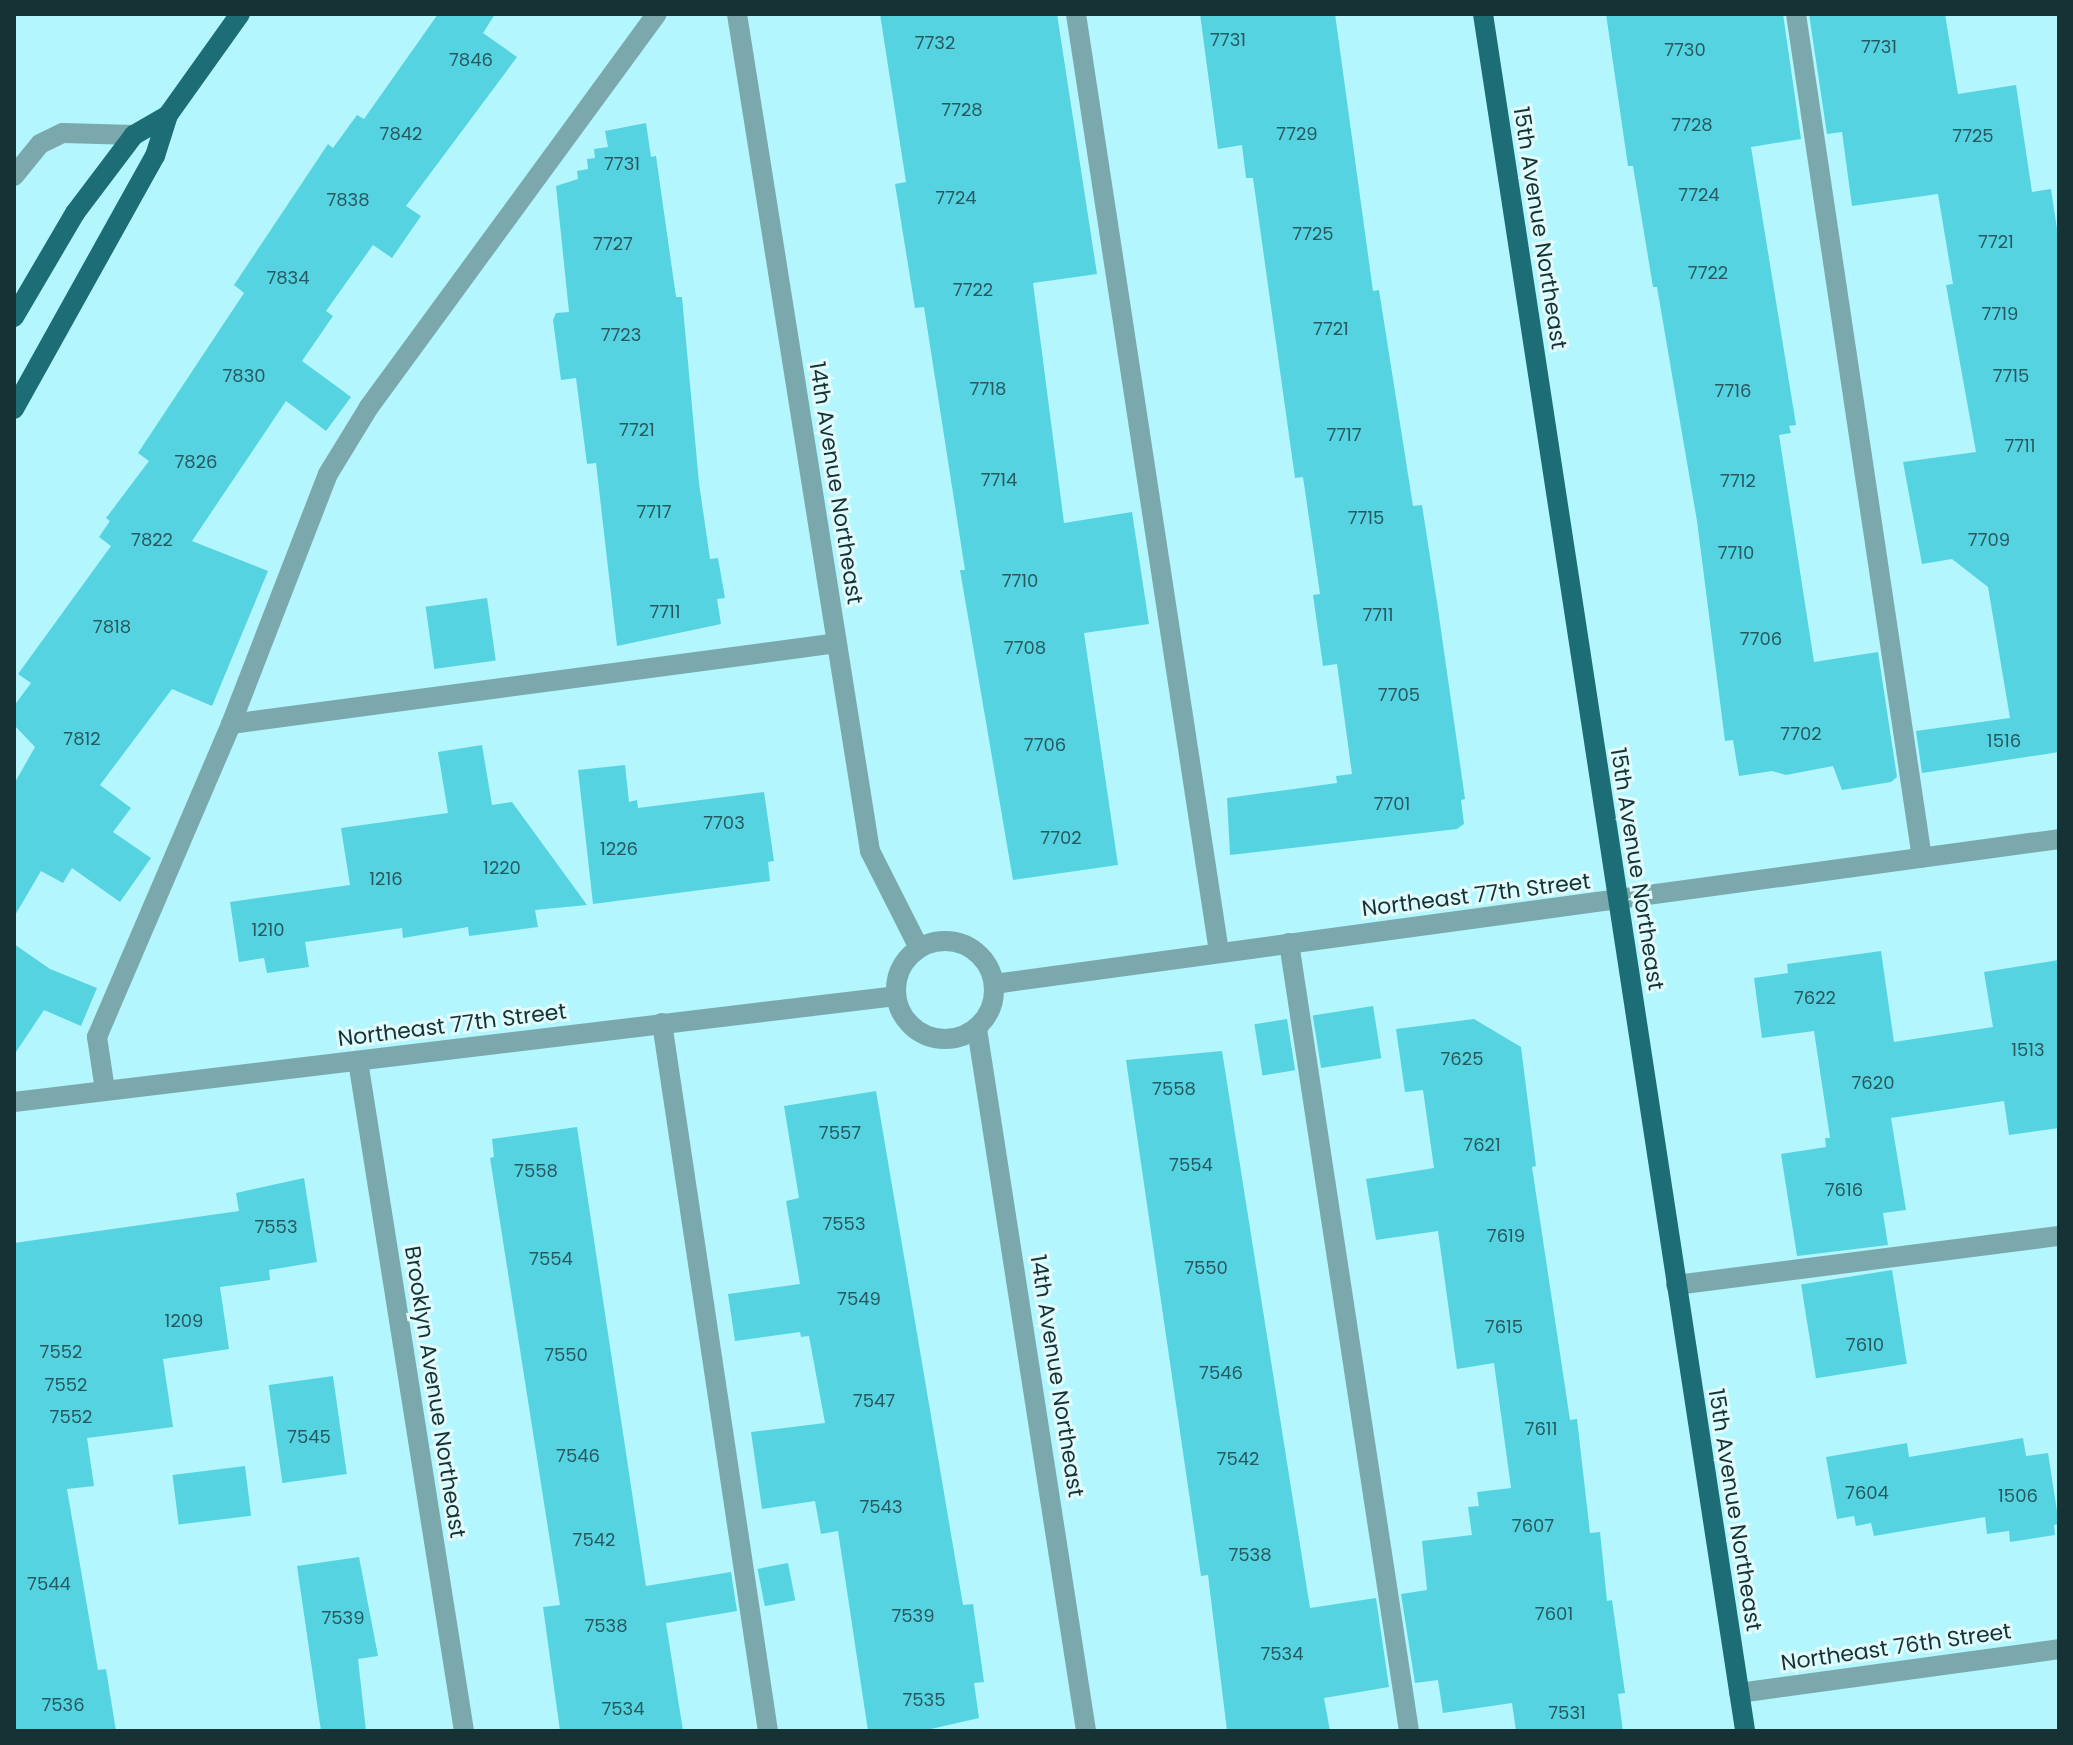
<!DOCTYPE html>
<style>
body{margin:0}
#map{position:relative;width:2073px;height:1745px;overflow:hidden;background:#b3f6fe;font-family:Poppins,sans-serif}
div>[style]{position:absolute}
[style*='--x']{left:calc(var(--x)*1px);top:calc(var(--y)*1px);width:calc(var(--w)*1px);rotate:calc(var(--a)*1deg)}
.building>*{inset:0;background:#56d3e0;transform-origin:0 0}
.minor>*{height:20px;margin:-10px;padding:0 10px;transform-origin:10px;border-radius:10px;background:#7aa8ad}
.minor>.ring{margin:-10px;padding:0;box-sizing:content-box;background:none;border:20px solid #7aa8ad;border-radius:50%}
.major>*{height:20px;margin:-10px;padding:0 10px;transform-origin:10px;border-radius:10px;background:#1c6d75}
span{translate:-50% -50%;white-space:nowrap;text-align:center;line-height:1.15;-webkit-text-stroke:6px #e2fcfe;paint-order:stroke}
.number-label{font-size:18px;color:#275a60}
.number-label span{-webkit-text-stroke-width:0}
.street-label{font-size:22px;color:#173235}
.frame{position:absolute;inset:0;border:16px solid #173235;pointer-events:none}
</style>
<div id="map">
<div class="building">
<i style="clip-path:polygon(438px 14px,495px 14px,483px 33px,517px 57px,406px 206px,421px 216px,392px 258px,373px 245px,326px 311px,333px 316px,302px 361px,351px 397px,326px 431px,286px 401px,192px 541px,268px 571px,212px 706px,172px 689px,100px 785px,131px 808px,113px 832px,151px 858px,120px 902px,72px 868px,63px 883px,41px 871px,14px 917px,14px 784px,35px 747px,14px 725px,14px 706px,31px 683px,18px 674px,111px 546px,99px 537px,110px 521px,106px 518px,149px 461px,138px 453px,244px 293px,234px 285px,328px 144px,333px 148px,357px 115px,364px 119px)"></i>
<i style="clip-path:polygon(880px 14px,1057px 14px,1097px 274px,1033px 283px,1064px 523px,1132px 512px,1149px 624px,1084px 633px,1118px 865px,1013px 880px,960px 570px,965px 570px,924px 307px,915px 308px,895px 184px,906px 182px)"></i>
<i style="clip-path:polygon(1200px 14px,1335px 14px,1373px 291px,1379px 290px,1413px 506px,1422px 505px,1437px 602px,1465px 799px,1461px 800px,1464px 824px,1457px 829px,1230px 855px,1227px 798px,1337px 783px,1336px 776px,1352px 774px,1337px 664px,1323px 666px,1313px 595px,1320px 594px,1303px 477px,1295px 478px,1253px 178px,1246px 178px,1242px 145px,1218px 149px)"></i>
<i style="clip-path:polygon(1606px 14px,1783px 14px,1801px 139px,1751px 147px,1796px 425px,1789px 426px,1791px 433px,1779px 435px,1814px 662px,1878px 652px,1897px 777px,1891px 782px,1842px 790px,1833px 766px,1786px 775px,1772px 771px,1739px 776px,1733px 740px,1725px 741px,1697px 521px,1657px 287px,1653px 287px,1633px 166px,1628px 166px)"></i>
<i style="clip-path:polygon(1809px 14px,1945px 14px,1958px 94px,2016px 85px,2032px 192px,2051px 189px,2059px 242px,2059px 752px,1922px 773px,1916px 731px,2010px 718px,1988px 587px,1952px 559px,1922px 564px,1903px 462px,1976px 452px,1946px 285px,1953px 284px,1938px 194px,1852px 206px,1842px 132px,1827px 134px)"></i>
<i style="clip-path:polygon(646px 123px,651px 157px,656px 156px,676px 297px,682px 297px,699px 483px,710px 559px,718px 558px,725px 598px,717px 599px,721px 624px,617px 646px,596px 463px,587px 464px,576px 378px,561px 380px,553px 320px,556px 313px,569px 312px,556px 186px,578px 179px,577px 171px,588px 169px,587px 159px,595px 158px,594px 149px,608px 147px,605px 131px)"></i>
<i style="left:487px;top:598px;width:63px;height:62px;rotate:82deg"></i>
<i style="clip-path:polygon(482px 745px,492px 805px,512px 802px,587px 905px,535px 910px,538px 927px,469px 936px,468px 927px,403px 938px,402px 928px,305px 942px,309px 967px,267px 973px,264px 958px,239px 962px,230px 902px,350px 885px,341px 828px,448px 813px,438px 752px)"></i>
<i style="clip-path:polygon(625px 765px,629px 802px,637px 800px,638px 808px,764px 792px,774px 861px,768px 862px,770px 881px,593px 904px,578px 770px)"></i>
<i style="clip-path:polygon(14px 944px,50px 969px,97px 988px,81px 1026px,44px 1010px,14px 1055px)"></i>
<i style="clip-path:polygon(1881px 951px,1894px 1042px,1993px 1027px,1984px 972px,2059px 960px,2059px 1128px,2009px 1135px,2004px 1101px,1891px 1118px,1906px 1210px,1883px 1213px,1888px 1245px,1797px 1256px,1781px 1154px,1826px 1147px,1825px 1138px,1830px 1138px,1814px 1031px,1762px 1038px,1754px 978px,1788px 973px,1787px 964px)"></i>
<i style="left:1373px;top:1006px;width:53px;height:61px;rotate:81deg"></i>
<i style="left:1287px;top:1019px;width:52px;height:33px;rotate:81deg"></i>
<i style="clip-path:polygon(1474px 1019px,1521px 1047px,1536px 1166px,1532px 1167px,1570px 1420px,1577px 1419px,1590px 1533px,1600px 1532px,1607px 1601px,1612px 1600px,1625px 1693px,1618px 1694px,1623px 1731px,1516px 1731px,1512px 1703px,1443px 1713px,1438px 1680px,1415px 1683px,1401px 1594px,1427px 1590px,1422px 1541px,1472px 1535px,1468px 1507px,1479px 1506px,1477px 1492px,1511px 1488px,1494px 1363px,1457px 1369px,1438px 1231px,1376px 1240px,1366px 1179px,1434px 1168px,1423px 1090px,1405px 1092px,1396px 1029px)"></i>
<i style="clip-path:polygon(1222px 1051px,1310px 1608px,1376px 1598px,1389px 1687px,1324px 1698px,1330px 1731px,1227px 1731px,1208px 1575px,1201px 1576px,1126px 1060px)"></i>
<i style="clip-path:polygon(876px 1091px,963px 1605px,973px 1604px,984px 1682px,974px 1683px,979px 1718px,922px 1731px,868px 1731px,838px 1531px,821px 1534px,815px 1501px,762px 1509px,751px 1432px,825px 1423px,809px 1336px,801px 1337px,800px 1332px,735px 1341px,728px 1294px,800px 1284px,786px 1201px,799px 1198px,784px 1106px)"></i>
<i style="clip-path:polygon(577px 1127px,646px 1586px,731px 1572px,737px 1611px,666px 1623px,683px 1731px,560px 1731px,543px 1607px,560px 1605px,490px 1158px,494px 1157px,492px 1139px)"></i>
<i style="clip-path:polygon(304px 1178px,317px 1262px,269px 1270px,270px 1280px,220px 1287px,229px 1349px,163px 1359px,173px 1427px,87px 1438px,94px 1486px,67px 1489px,98px 1670px,106px 1669px,116px 1731px,14px 1731px,14px 1243px,239px 1211px,236px 1193px)"></i>
<i style="left:1892px;top:1270px;width:95px;height:92px;rotate:81deg"></i>
<i style="left:333px;top:1376px;width:99px;height:65px;rotate:82deg"></i>
<i style="clip-path:polygon(2023px 1438px,2026px 1456px,2048px 1453px,2059px 1524px,2054px 1525px,2055px 1535px,2010px 1542px,2009px 1531px,1987px 1534px,1985px 1517px,1874px 1536px,1871px 1523px,1856px 1526px,1854px 1516px,1837px 1519px,1826px 1457px,1907px 1443px,1909px 1457px)"></i>
<i style="left:245px;top:1466px;width:50px;height:73px;rotate:83deg"></i>
<i style="clip-path:polygon(359px 1557px,378px 1656px,358px 1659px,366px 1731px,321px 1731px,297px 1566px)"></i>
<i style="left:788px;top:1563px;width:38px;height:31px;rotate:79deg"></i>
</div>
<div class="minor">
<i style="--x:737;--y:14;--w:848;--a:80.97"></i>
<i style="--x:870;--y:851;--w:109;--a:63.2"></i>
<i style="--x:1076;--y:14;--w:949;--a:81.33"></i>
<i style="--x:1796;--y:14;--w:853;--a:81.51"></i>
<i style="--x:14;--y:176;--w:41;--a:-50.9"></i>
<i style="--x:40;--y:144;--w:25;--a:-26"></i>
<i style="--x:63;--y:133;--w:71;--a:1.6"></i>
<i style="--x:231;--y:724;--w:611;--a:-7.61"></i>
<i class="ring" style="left:896px;top:941px;width:78px;height:78px"></i>
<i style="--x:1289;--y:943;--w:797;--a:81.34"></i>
<i style="--x:994;--y:984;--w:1075;--a:-7.75"></i>
<i style="--x:662;--y:1023;--w:716;--a:81.49"></i>
<i style="--x:977;--y:1029;--w:710;--a:81.17"></i>
<i style="--x:358;--y:1061;--w:678;--a:81.01"></i>
<i style="--x:105;--y:1090;--w:54;--a:-98.6"></i>
<i style="--x:97;--y:1037;--w:340;--a:-66.8"></i>
<i style="--x:231;--y:724;--w:268;--a:-68.8"></i>
<i style="--x:328;--y:474;--w:79;--a:-58.5"></i>
<i style="--x:369;--y:407;--w:487;--a:-53.8"></i>
<i style="--x:14;--y:1102;--w:888;--a:-6.85"></i>
<i style="--x:1676;--y:1285;--w:386;--a:-7.3"></i>
<i style="--x:1739;--y:1693;--w:323;--a:-7.8"></i>
</div>
<div class="major">
<i style="--x:1483;--y:14;--w:1737;--a:81.32"></i>
<i style="--x:14;--y:317;--w:121;--a:-59.6"></i>
<i style="--x:75;--y:213;--w:98;--a:-52.9"></i>
<i style="--x:134;--y:135;--w:39;--a:-30"></i>
<i style="--x:14;--y:409;--w:290;--a:-60.9"></i>
<i style="--x:155;--y:156;--w:43;--a:-72.4"></i>
<i style="--x:168;--y:115;--w:124;--a:-54.5"></i>
</div>
<div class="number-label">
<span style="left:1228px;top:40px">7731</span>
<span style="left:935px;top:43px">7732</span>
<span style="left:1879px;top:47px">7731</span>
<span style="left:1685px;top:50px">7730</span>
<span style="left:471px;top:60px">7846</span>
<span style="left:962px;top:110px">7728</span>
<span style="left:1692px;top:125px">7728</span>
<span style="left:401px;top:134px">7842</span>
<span style="left:1297px;top:134px">7729</span>
<span style="left:1973px;top:136px">7725</span>
<span style="left:622px;top:164px">7731</span>
<span style="left:1699px;top:195px">7724</span>
<span style="left:956px;top:198px">7724</span>
<span style="left:348px;top:200px">7838</span>
<span style="left:1313px;top:234px">7725</span>
<span style="left:1996px;top:242px">7721</span>
<span style="left:613px;top:244px">7727</span>
<span style="left:1708px;top:273px">7722</span>
<span style="left:288px;top:278px">7834</span>
<span style="left:973px;top:290px">7722</span>
<span style="left:2000px;top:314px">7719</span>
<span style="left:1331px;top:329px">7721</span>
<span style="left:621px;top:335px">7723</span>
<span style="left:244px;top:376px">7830</span>
<span style="left:2011px;top:376px">7715</span>
<span style="left:988px;top:389px">7718</span>
<span style="left:1733px;top:391px">7716</span>
<span style="left:637px;top:430px">7721</span>
<span style="left:1344px;top:435px">7717</span>
<span style="left:2020px;top:446px">7711</span>
<span style="left:196px;top:462px">7826</span>
<span style="left:999px;top:480px">7714</span>
<span style="left:1738px;top:481px">7712</span>
<span style="left:654px;top:512px">7717</span>
<span style="left:1366px;top:518px">7715</span>
<span style="left:152px;top:540px">7822</span>
<span style="left:1989px;top:540px">7709</span>
<span style="left:1736px;top:553px">7710</span>
<span style="left:1020px;top:581px">7710</span>
<span style="left:665px;top:612px">7711</span>
<span style="left:1378px;top:615px">7711</span>
<span style="left:112px;top:627px">7818</span>
<span style="left:1761px;top:639px">7706</span>
<span style="left:1025px;top:648px">7708</span>
<span style="left:1399px;top:695px">7705</span>
<span style="left:1801px;top:734px">7702</span>
<span style="left:82px;top:739px">7812</span>
<span style="left:2004px;top:741px">1516</span>
<span style="left:1045px;top:745px">7706</span>
<span style="left:1392px;top:804px">7701</span>
<span style="left:724px;top:823px">7703</span>
<span style="left:1061px;top:838px">7702</span>
<span style="left:619px;top:849px">1226</span>
<span style="left:502px;top:868px">1220</span>
<span style="left:386px;top:879px">1216</span>
<span style="left:268px;top:930px">1210</span>
<span style="left:1815px;top:998px">7622</span>
<span style="left:2028px;top:1050px">1513</span>
<span style="left:1462px;top:1059px">7625</span>
<span style="left:1873px;top:1083px">7620</span>
<span style="left:1174px;top:1089px">7558</span>
<span style="left:840px;top:1133px">7557</span>
<span style="left:1482px;top:1145px">7621</span>
<span style="left:1191px;top:1165px">7554</span>
<span style="left:536px;top:1171px">7558</span>
<span style="left:1844px;top:1190px">7616</span>
<span style="left:844px;top:1224px">7553</span>
<span style="left:276px;top:1227px">7553</span>
<span style="left:1506px;top:1236px">7619</span>
<span style="left:551px;top:1259px">7554</span>
<span style="left:1206px;top:1268px">7550</span>
<span style="left:859px;top:1299px">7549</span>
<span style="left:184px;top:1321px">1209</span>
<span style="left:1504px;top:1327px">7615</span>
<span style="left:1865px;top:1345px">7610</span>
<span style="left:61px;top:1352px">7552</span>
<span style="left:566px;top:1355px">7550</span>
<span style="left:1221px;top:1373px">7546</span>
<span style="left:66px;top:1385px">7552</span>
<span style="left:874px;top:1401px">7547</span>
<span style="left:71px;top:1417px">7552</span>
<span style="left:1541px;top:1429px">7611</span>
<span style="left:309px;top:1437px">7545</span>
<span style="left:578px;top:1456px">7546</span>
<span style="left:1238px;top:1459px">7542</span>
<span style="left:1867px;top:1493px">7604</span>
<span style="left:2018px;top:1496px">1506</span>
<span style="left:881px;top:1507px">7543</span>
<span style="left:1533px;top:1526px">7607</span>
<span style="left:594px;top:1540px">7542</span>
<span style="left:1250px;top:1555px">7538</span>
<span style="left:49px;top:1584px">7544</span>
<span style="left:1554px;top:1614px">7601</span>
<span style="left:913px;top:1616px">7539</span>
<span style="left:343px;top:1618px">7539</span>
<span style="left:606px;top:1626px">7538</span>
<span style="left:1282px;top:1654px">7534</span>
<span style="left:924px;top:1700px">7535</span>
<span style="left:63px;top:1705px">7536</span>
<span style="left:623px;top:1709px">7534</span>
<span style="left:1567px;top:1713px">7531</span>
</div>
<div class="street-label">
<span style="left:1540px;top:228px;rotate:81deg">15th Avenue Northeast</span>
<span style="left:836px;top:483px;rotate:81deg">14th Avenue Northeast</span>
<span style="left:1637px;top:869px;rotate:81deg">15th Avenue Northeast</span>
<span style="left:1476px;top:895px;rotate:-7deg">Northeast 77th Street</span>
<span style="left:452px;top:1025px;rotate:-7deg">Northeast 77th Street</span>
<span style="left:1057px;top:1376px;rotate:81deg">14th Avenue Northeast</span>
<span style="left:435px;top:1392px;rotate:81deg">Brooklyn Avenue Northeast</span>
<span style="left:1735px;top:1510px;rotate:81deg">15th Avenue Northeast</span>
<span style="left:1896px;top:1647px;rotate:-8deg">Northeast 76th Street</span>
</div>
<div class="frame"></div>
</div>
